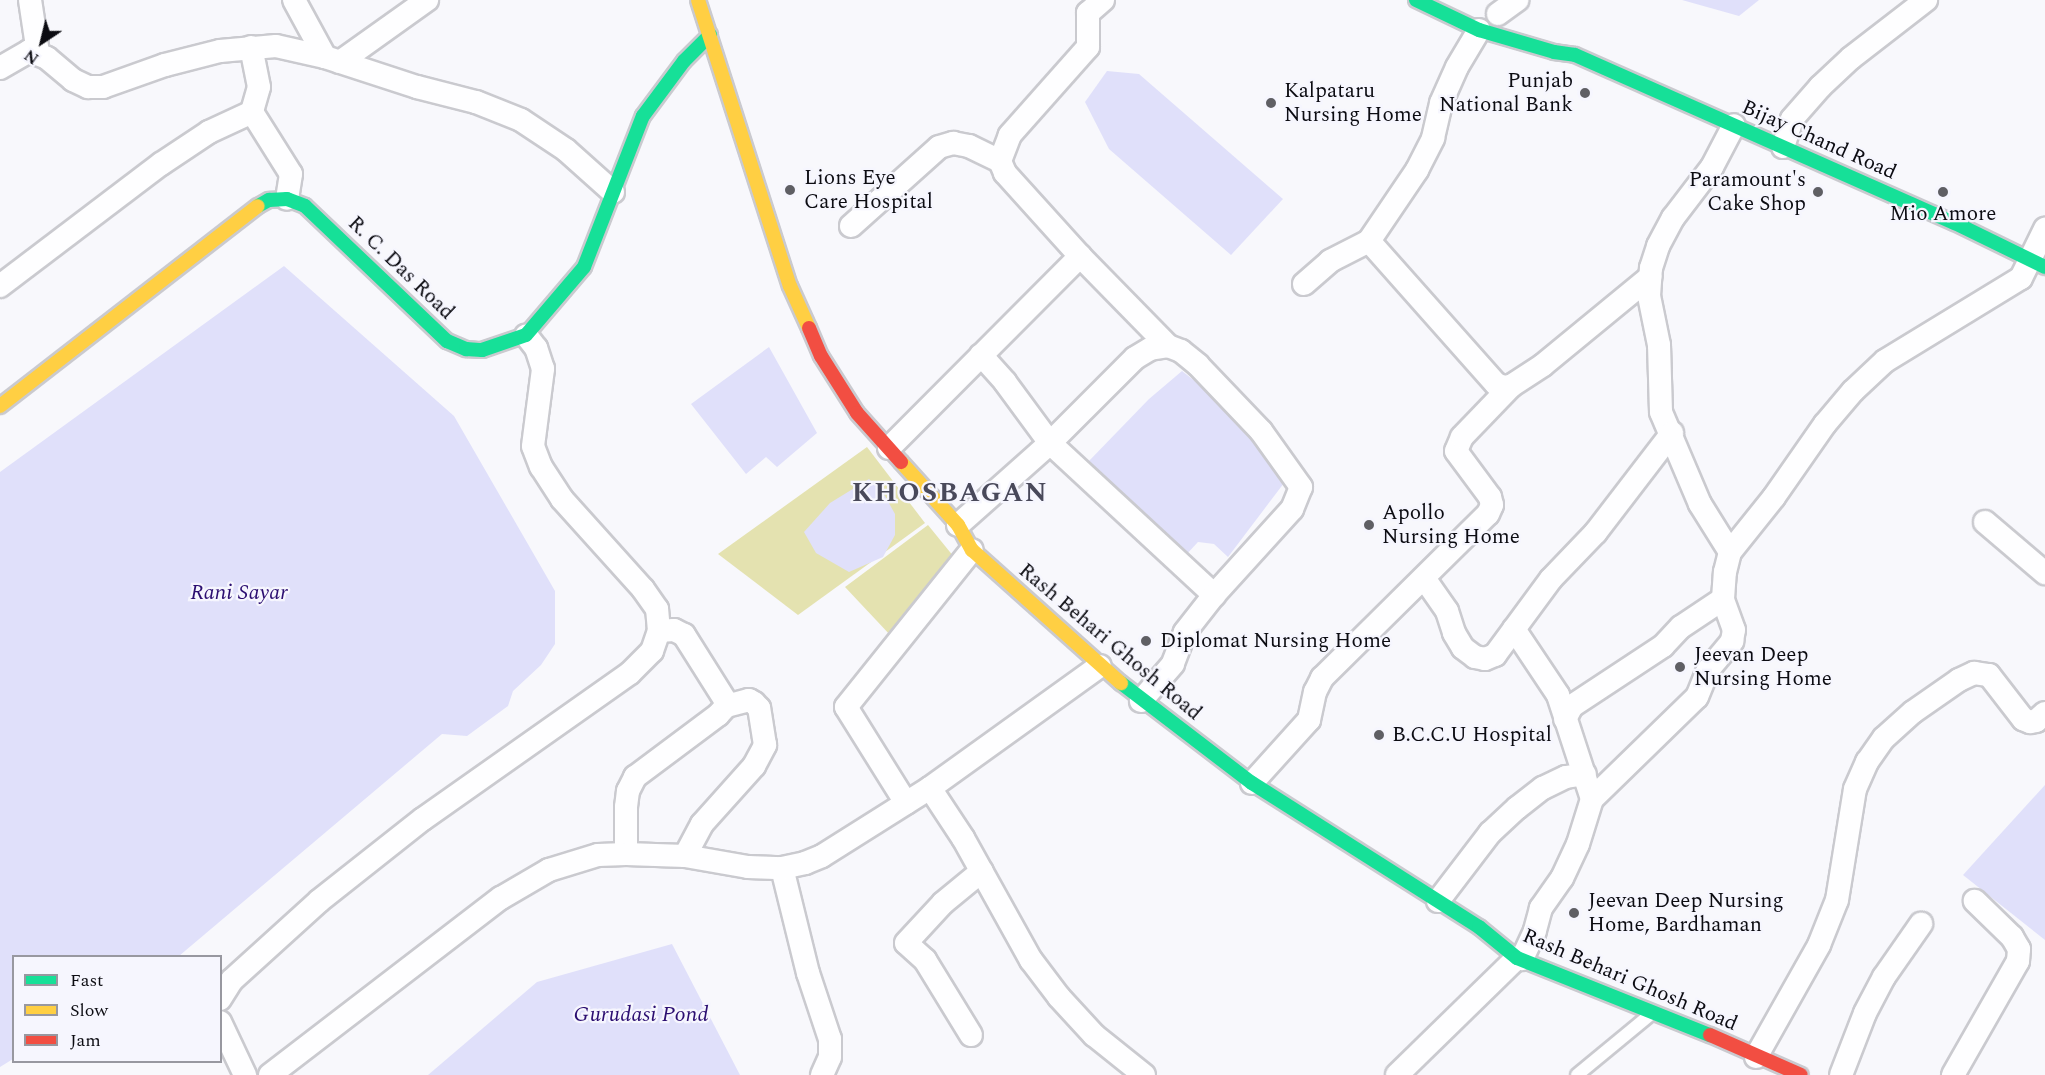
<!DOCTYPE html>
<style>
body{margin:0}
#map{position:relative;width:2045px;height:1075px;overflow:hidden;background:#f8f8fc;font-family:Spectral,serif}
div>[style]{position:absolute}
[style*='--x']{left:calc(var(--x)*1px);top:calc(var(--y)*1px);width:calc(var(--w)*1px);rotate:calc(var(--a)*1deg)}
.green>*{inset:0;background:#e4e2b0}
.water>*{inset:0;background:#e0e0fa}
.roads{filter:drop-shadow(2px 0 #cacacf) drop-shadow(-2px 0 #cacacf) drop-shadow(0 2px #cacacf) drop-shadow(0 -2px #cacacf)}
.lane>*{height:12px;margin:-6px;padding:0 6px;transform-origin:6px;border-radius:6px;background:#fefeff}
.street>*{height:22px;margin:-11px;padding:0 11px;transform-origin:11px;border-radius:11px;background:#fefeff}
.fast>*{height:14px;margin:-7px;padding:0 7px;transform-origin:7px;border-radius:7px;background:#16e098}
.slow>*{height:14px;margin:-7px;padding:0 7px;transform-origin:7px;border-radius:7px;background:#ffcf43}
.jam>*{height:14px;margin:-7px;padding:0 7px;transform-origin:7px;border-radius:7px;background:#f24e42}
.dots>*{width:16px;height:16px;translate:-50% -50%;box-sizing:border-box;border:3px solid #f6f6fe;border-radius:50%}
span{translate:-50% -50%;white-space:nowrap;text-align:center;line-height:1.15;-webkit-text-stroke:4.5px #f6f6fe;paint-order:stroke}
.poi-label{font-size:21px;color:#0c0c12}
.right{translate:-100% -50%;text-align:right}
.left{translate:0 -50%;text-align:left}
.street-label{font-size:21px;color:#0c0c12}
.water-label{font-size:22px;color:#2b0e71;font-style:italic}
.district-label{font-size:27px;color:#49495a;font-weight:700;letter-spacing:1.5px}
.legend{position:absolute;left:12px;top:955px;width:210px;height:108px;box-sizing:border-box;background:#f6f6fe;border:2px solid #9898a0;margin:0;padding:8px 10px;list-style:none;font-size:18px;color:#0c0c12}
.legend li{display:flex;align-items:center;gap:12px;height:30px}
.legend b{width:30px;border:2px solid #9898a0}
.north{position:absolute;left:12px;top:12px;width:60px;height:60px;-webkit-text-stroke:4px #f6f6fe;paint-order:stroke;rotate:215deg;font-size:16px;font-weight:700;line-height:24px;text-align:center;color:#0c0c12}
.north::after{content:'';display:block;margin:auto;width:21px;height:27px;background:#0c0c12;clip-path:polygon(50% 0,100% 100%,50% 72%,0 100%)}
</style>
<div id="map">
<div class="green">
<i style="clip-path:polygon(867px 447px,925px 523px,798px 615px,718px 554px)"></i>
<i style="clip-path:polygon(928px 525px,954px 557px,891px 636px,845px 587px)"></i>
</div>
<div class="water">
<i style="clip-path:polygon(1682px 0,1759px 0,1739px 16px)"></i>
<i style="clip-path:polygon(1107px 71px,1139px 74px,1283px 199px,1231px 255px,1109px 149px,1085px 102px)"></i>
<i style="clip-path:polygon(284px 266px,454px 416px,555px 591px,555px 644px,541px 665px,513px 691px,508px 706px,467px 736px,442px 734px,179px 956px,14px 956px,13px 1059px,0 1067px,0 472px)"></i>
<i style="clip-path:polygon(769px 347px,817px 433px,777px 467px,766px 457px,746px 474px,691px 404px)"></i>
<i style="clip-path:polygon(1182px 371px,1219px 400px,1225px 397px,1284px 483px,1228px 557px,1214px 544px,1198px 542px,1184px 557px,1087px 463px,1149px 399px)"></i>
<i style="clip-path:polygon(869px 479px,885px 496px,895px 514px,895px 535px,883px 557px,849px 572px,816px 553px,804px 532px,830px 503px)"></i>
<i style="clip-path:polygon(2045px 785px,2045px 940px,1963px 875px)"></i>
<i style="clip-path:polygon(672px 944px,740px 1075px,428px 1075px,537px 982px)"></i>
</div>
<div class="roads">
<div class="lane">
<i style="--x:1577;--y:1075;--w:96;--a:-39.5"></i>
</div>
<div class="street">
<i style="--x:30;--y:0;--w:54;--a:81.4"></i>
<i style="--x:294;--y:0;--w:65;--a:61.5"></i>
<i style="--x:1103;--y:0;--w:20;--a:139"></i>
<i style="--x:1088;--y:13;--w:34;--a:90"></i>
<i style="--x:1088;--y:47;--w:118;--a:131.6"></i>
<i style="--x:1010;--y:135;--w:28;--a:111"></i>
<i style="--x:1000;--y:161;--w:13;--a:67"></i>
<i style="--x:1005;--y:173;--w:112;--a:47.9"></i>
<i style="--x:1080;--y:256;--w:126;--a:45.6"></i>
<i style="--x:1498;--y:14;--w:24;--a:-36"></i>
<i style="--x:251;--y:47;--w:41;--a:78.7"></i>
<i style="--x:259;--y:87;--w:26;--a:106"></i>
<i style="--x:252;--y:112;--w:73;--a:57.8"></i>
<i style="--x:291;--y:174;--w:25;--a:99"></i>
<i style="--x:340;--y:62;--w:107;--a:-35.5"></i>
<i style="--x:0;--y:68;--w:34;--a:-30"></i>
<i style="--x:29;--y:51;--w:19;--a:21"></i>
<i style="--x:47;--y:58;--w:34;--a:40"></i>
<i style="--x:73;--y:80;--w:17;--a:25"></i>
<i style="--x:88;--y:87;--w:15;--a:0"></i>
<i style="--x:103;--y:87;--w:66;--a:-19.5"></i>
<i style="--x:165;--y:65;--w:57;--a:-14.3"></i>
<i style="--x:220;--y:51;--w:56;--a:-5.1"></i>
<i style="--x:276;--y:46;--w:50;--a:12.7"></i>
<i style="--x:325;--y:57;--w:97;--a:18.1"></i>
<i style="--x:417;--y:87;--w:61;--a:14.3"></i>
<i style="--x:476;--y:102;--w:48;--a:21.8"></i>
<i style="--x:521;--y:120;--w:54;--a:33.7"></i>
<i style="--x:566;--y:150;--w:63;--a:41.8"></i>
<i style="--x:1783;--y:147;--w:29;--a:-72"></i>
<i style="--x:1792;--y:119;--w:43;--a:-48.8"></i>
<i style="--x:1820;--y:87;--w:42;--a:-43.1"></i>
<i style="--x:1851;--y:58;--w:95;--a:-37.7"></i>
<i style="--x:851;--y:226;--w:118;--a:-41.9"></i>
<i style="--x:939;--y:147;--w:15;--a:-16"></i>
<i style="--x:953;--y:143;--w:16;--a:11"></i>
<i style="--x:969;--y:146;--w:34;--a:26"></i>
<i style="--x:1369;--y:241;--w:191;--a:48.4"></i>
<i style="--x:1496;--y:384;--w:9;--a:21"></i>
<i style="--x:1504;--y:387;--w:7;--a:-8"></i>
<i style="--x:1511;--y:386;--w:38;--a:-33"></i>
<i style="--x:1543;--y:365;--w:139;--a:-39.4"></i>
<i style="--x:1304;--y:284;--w:35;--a:-41"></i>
<i style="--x:1330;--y:261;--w:44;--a:-27.1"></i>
<i style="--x:1369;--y:241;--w:86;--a:-55.9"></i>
<i style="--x:1417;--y:170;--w:36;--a:-63"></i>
<i style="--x:1433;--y:138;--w:36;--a:-77"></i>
<i style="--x:1441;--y:103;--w:39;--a:-66"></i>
<i style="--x:1457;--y:67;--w:43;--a:-59.3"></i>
<i style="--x:0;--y:286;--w:202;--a:-37.2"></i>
<i style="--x:161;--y:164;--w:58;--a:-33.7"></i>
<i style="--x:209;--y:132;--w:47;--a:-24.9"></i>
<i style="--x:981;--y:355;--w:36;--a:48"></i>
<i style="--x:1005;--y:382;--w:76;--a:53.6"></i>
<i style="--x:1050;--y:443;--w:224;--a:42.8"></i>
<i style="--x:889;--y:448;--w:271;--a:-45.1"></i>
<i style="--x:1985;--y:522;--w:79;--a:40.4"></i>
<i style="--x:958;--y:525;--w:123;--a:-41.7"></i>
<i style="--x:1050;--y:443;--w:120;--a:-45"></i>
<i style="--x:1135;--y:358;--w:17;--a:-31"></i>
<i style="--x:1150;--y:349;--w:18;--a:-9"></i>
<i style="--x:1168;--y:346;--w:14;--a:21"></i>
<i style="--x:1181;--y:351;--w:22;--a:39"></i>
<i style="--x:1198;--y:365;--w:91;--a:46.3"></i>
<i style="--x:1261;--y:431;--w:69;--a:54.5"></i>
<i style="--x:1301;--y:487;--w:24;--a:112"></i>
<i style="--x:1292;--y:509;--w:116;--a:132.2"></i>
<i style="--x:1214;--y:595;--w:47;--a:128.1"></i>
<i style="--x:1185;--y:632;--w:34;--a:111"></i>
<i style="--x:1173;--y:664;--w:49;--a:130.9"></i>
<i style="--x:1730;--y:552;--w:57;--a:-122"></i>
<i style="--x:1700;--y:504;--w:100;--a:-113"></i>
<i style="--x:1661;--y:412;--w:67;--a:-91.7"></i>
<i style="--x:1659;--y:345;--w:50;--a:-101.5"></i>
<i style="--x:1649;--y:296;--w:28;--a:-86"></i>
<i style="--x:1651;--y:268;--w:23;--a:-72"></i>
<i style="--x:1658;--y:246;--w:32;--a:-62"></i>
<i style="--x:1673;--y:218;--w:64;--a:-52.6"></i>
<i style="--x:1712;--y:167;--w:47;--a:-62.4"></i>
<i style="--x:1424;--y:578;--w:40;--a:55.1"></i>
<i style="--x:1447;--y:611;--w:23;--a:72"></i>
<i style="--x:1454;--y:633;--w:17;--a:59"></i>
<i style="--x:1463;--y:648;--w:15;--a:37"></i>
<i style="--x:1475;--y:657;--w:10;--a:11"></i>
<i style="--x:1485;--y:659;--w:11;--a:-22"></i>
<i style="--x:1495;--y:655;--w:94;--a:-53.6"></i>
<i style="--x:1551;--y:579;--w:65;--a:-46.2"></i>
<i style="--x:1596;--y:532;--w:125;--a:-52.5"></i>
<i style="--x:1514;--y:629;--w:79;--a:56.3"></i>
<i style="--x:1558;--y:695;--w:109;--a:71.9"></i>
<i style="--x:1592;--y:799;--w:47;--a:107.3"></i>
<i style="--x:1578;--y:844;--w:38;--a:115"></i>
<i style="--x:1562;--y:878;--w:37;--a:125"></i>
<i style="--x:1541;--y:908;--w:24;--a:105"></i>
<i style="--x:1535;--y:931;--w:31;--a:115"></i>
<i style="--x:1565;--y:719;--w:15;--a:-62"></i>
<i style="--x:1572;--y:706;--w:109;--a:-33.4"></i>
<i style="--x:1663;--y:646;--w:26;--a:-47"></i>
<i style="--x:1681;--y:627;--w:50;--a:-33.7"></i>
<i style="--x:1252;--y:783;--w:85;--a:-47.9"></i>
<i style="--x:1309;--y:720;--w:29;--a:-78"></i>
<i style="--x:1315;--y:692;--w:16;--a:-63"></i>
<i style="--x:1322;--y:678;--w:233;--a:-44.7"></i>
<i style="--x:1488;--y:514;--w:10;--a:-66"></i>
<i style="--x:1492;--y:505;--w:8;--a:-104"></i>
<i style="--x:1490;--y:497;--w:57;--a:-126.5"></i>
<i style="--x:1456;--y:451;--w:15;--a:-67"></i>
<i style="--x:1462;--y:437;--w:71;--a:-46.1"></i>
<i style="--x:930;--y:788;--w:60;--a:56.6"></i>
<i style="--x:963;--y:838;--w:140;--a:60.9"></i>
<i style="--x:1031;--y:960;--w:46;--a:52.9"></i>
<i style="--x:1059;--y:997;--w:52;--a:47.4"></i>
<i style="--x:1094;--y:1035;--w:64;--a:38.7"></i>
<i style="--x:1592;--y:799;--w:146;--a:-44.2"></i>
<i style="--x:1697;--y:697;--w:29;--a:-68"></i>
<i style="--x:1708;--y:670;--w:38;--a:-50"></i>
<i style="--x:1732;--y:641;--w:11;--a:-80"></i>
<i style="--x:1734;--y:630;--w:33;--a:-110"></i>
<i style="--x:1723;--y:599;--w:27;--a:-86"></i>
<i style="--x:1725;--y:572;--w:21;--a:-76"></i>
<i style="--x:1730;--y:552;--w:70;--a:-51.3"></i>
<i style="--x:1774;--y:497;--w:89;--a:-55.1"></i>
<i style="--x:1825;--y:424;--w:43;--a:-49.7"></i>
<i style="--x:1853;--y:391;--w:44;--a:-43.2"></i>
<i style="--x:1885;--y:361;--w:159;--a:-31.4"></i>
<i style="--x:2021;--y:278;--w:55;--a:-63.9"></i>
<i style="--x:906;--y:803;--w:113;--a:-122"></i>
<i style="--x:846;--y:707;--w:201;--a:-51.3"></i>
<i style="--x:626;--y:854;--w:47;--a:-90"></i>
<i style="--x:626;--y:807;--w:16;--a:-83"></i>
<i style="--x:628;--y:791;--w:16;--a:-63"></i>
<i style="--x:635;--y:777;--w:104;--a:-36.8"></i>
<i style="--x:718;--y:715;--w:12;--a:-48"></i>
<i style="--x:726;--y:706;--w:6;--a:-99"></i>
<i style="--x:725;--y:700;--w:77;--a:-122.2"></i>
<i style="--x:684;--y:635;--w:11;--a:-153"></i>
<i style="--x:674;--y:630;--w:15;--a:176"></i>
<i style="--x:685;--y:856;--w:36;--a:-62"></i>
<i style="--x:702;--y:824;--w:78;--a:-48.1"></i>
<i style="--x:754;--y:766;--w:24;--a:-62"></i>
<i style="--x:765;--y:745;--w:37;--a:-99"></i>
<i style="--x:759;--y:708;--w:7;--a:-135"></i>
<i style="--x:754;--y:703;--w:6;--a:-149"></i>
<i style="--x:749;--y:700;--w:24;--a:165"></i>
<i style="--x:782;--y:868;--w:108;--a:76.1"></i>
<i style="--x:808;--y:973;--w:70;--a:71.6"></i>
<i style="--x:830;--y:1039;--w:18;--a:90"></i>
<i style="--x:830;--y:1057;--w:20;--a:114"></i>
<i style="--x:1438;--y:901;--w:86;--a:-52.6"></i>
<i style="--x:1490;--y:833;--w:37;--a:-43"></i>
<i style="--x:1517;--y:808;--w:33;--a:-38"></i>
<i style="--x:1543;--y:788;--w:25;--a:-26"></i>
<i style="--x:1566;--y:777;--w:19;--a:-9"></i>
<i style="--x:220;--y:999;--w:22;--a:-58"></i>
<i style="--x:232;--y:980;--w:118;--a:-42.2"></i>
<i style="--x:319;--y:901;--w:132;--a:-38.3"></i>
<i style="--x:423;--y:819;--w:253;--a:-35.2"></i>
<i style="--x:630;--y:673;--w:31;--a:-45"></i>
<i style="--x:652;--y:651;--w:21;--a:-71"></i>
<i style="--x:659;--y:631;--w:22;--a:-95"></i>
<i style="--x:657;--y:609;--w:24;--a:-125"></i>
<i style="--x:643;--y:589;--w:121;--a:-132"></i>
<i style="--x:562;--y:499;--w:38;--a:-123"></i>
<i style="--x:541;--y:467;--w:22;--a:-111"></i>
<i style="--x:533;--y:446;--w:78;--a:-82.6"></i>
<i style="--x:543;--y:369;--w:22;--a:-108"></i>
<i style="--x:536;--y:348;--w:16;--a:-128"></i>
<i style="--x:220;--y:1022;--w:59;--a:64.7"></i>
<i style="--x:971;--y:1035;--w:88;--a:-121.5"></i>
<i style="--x:925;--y:960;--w:25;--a:-138"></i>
<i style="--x:906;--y:943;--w:54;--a:-47.2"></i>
<i style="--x:943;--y:903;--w:50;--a:-39.4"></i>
<i style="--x:1756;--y:1057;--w:129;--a:-60.6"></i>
<i style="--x:1819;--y:945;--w:48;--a:-68.2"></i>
<i style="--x:1837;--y:900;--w:112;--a:-80.8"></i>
<i style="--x:1855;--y:789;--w:30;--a:-66"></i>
<i style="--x:1867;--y:762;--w:29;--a:-55"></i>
<i style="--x:1884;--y:738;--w:39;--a:-42"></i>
<i style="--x:1913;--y:712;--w:56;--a:-34.8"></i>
<i style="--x:1959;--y:680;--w:17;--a:-25"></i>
<i style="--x:1974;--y:673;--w:15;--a:8"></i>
<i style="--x:1989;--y:675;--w:56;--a:52.3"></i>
<i style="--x:2023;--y:719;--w:8;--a:23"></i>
<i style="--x:2030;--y:722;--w:6;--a:-9"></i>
<i style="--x:2036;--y:721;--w:12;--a:-42"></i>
<i style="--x:270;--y:1075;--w:291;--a:-37.5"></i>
<i style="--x:501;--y:898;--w:56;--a:-30.3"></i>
<i style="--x:549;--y:870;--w:51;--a:-17"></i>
<i style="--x:598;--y:855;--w:28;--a:-2"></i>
<i style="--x:626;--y:854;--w:59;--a:1.9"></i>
<i style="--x:685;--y:856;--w:64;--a:9.9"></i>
<i style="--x:748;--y:867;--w:34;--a:2"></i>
<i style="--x:782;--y:868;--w:24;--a:-12"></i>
<i style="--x:805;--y:863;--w:18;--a:-22"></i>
<i style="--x:822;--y:856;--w:128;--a:-32.2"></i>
<i style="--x:930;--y:788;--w:209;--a:-35.7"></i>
<i style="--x:1397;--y:1075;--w:168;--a:-44.3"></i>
<i style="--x:1841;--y:1075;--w:66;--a:-68.8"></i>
<i style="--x:1865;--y:1013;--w:41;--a:-62.2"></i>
<i style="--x:1884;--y:977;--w:65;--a:-55.1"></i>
<i style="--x:1953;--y:1075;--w:131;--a:-60.3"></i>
<i style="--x:2018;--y:961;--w:12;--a:-85"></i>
<i style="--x:2019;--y:949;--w:14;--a:-120"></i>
<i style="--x:2012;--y:937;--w:52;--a:-135.8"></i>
</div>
<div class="fast">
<i style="--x:1416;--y:0;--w:70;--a:25.5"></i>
<i style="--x:1479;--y:30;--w:78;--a:16.3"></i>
<i style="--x:1554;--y:52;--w:21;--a:8"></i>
<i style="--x:1575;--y:55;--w:415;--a:23.9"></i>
<i style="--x:1955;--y:223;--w:100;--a:26.1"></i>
<i style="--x:258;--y:206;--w:13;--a:-29"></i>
<i style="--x:269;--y:200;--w:18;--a:-3"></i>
<i style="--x:287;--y:199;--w:19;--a:21"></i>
<i style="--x:305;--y:206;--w:196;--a:43.6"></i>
<i style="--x:447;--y:341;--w:21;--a:23"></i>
<i style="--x:466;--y:349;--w:16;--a:4"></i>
<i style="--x:482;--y:350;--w:46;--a:-18.8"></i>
<i style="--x:526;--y:335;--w:89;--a:-49.5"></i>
<i style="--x:584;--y:267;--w:162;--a:-68.7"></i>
<i style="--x:643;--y:116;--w:69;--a:-53.3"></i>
<i style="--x:684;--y:61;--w:37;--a:-45"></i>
<i style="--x:1121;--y:683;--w:165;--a:37.4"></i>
<i style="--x:1252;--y:783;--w:269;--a:32.4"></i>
<i style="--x:1479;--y:927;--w:49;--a:39.2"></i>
<i style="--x:1517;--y:958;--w:208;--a:21.8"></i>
</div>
<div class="slow">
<i style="--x:698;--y:0;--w:300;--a:72.2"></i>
<i style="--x:790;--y:286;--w:46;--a:65.7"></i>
<i style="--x:0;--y:406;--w:326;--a:-37.8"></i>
<i style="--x:901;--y:462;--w:85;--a:47.9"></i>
<i style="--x:958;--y:525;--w:29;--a:61"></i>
<i style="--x:972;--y:550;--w:200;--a:41.8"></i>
</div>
<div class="jam">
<i style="--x:809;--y:328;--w:30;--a:67"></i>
<i style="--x:821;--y:356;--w:67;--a:57.7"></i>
<i style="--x:857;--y:413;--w:66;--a:48.1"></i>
<i style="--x:1710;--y:1035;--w:99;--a:23.7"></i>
</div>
</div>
<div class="dots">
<i style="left:1585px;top:93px;background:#5f5f64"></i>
<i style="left:1271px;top:103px;background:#5f5f64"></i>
<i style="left:790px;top:190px;background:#5f5f64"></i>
<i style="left:1818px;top:192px;background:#5f5f64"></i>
<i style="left:1943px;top:192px;background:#5f5f64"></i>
<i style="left:1369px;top:525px;background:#5f5f64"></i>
<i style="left:1146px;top:641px;background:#5f5f64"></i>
<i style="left:1680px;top:667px;background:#5f5f64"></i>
<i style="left:1379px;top:735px;background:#5f5f64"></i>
<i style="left:1574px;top:913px;background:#5f5f64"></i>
</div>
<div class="poi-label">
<span class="right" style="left:1573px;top:93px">Punjab<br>National Bank</span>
<span class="left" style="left:1284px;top:103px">Kalpataru<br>Nursing Home</span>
<span class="left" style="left:804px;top:190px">Lions Eye<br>Care Hospital</span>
<span class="right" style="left:1806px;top:192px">Paramount's<br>Cake Shop</span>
<span style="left:1943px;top:214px">Mio Amore</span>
<span class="left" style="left:1382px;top:525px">Apollo<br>Nursing Home</span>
<span class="left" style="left:1160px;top:641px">Diplomat Nursing Home</span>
<span class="left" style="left:1694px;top:667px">Jeevan Deep<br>Nursing Home</span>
<span class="left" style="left:1392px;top:735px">B.C.C.U Hospital</span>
<span class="left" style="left:1588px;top:913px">Jeevan Deep Nursing<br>Home, Bardhaman</span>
</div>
<div class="street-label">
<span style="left:1819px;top:140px;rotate:24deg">Bijay Chand Road</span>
<span style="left:401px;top:268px;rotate:44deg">R. C. Das Road</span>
<span style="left:1110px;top:642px;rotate:40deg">Rash Behari Ghosh Road</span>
<span style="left:1630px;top:980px;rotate:23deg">Rash Behari Ghosh Road</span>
</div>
<div class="water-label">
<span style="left:239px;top:593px">Rani Sayar</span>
<span style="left:641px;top:1015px">Gurudasi Pond</span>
</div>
<div class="district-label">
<span style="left:950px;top:494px">KHOSBAGAN</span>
</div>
<ul class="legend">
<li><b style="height:8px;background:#16e098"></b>Fast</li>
<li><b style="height:8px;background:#ffcf43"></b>Slow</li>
<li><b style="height:8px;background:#f24e42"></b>Jam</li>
</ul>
<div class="north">N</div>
</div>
